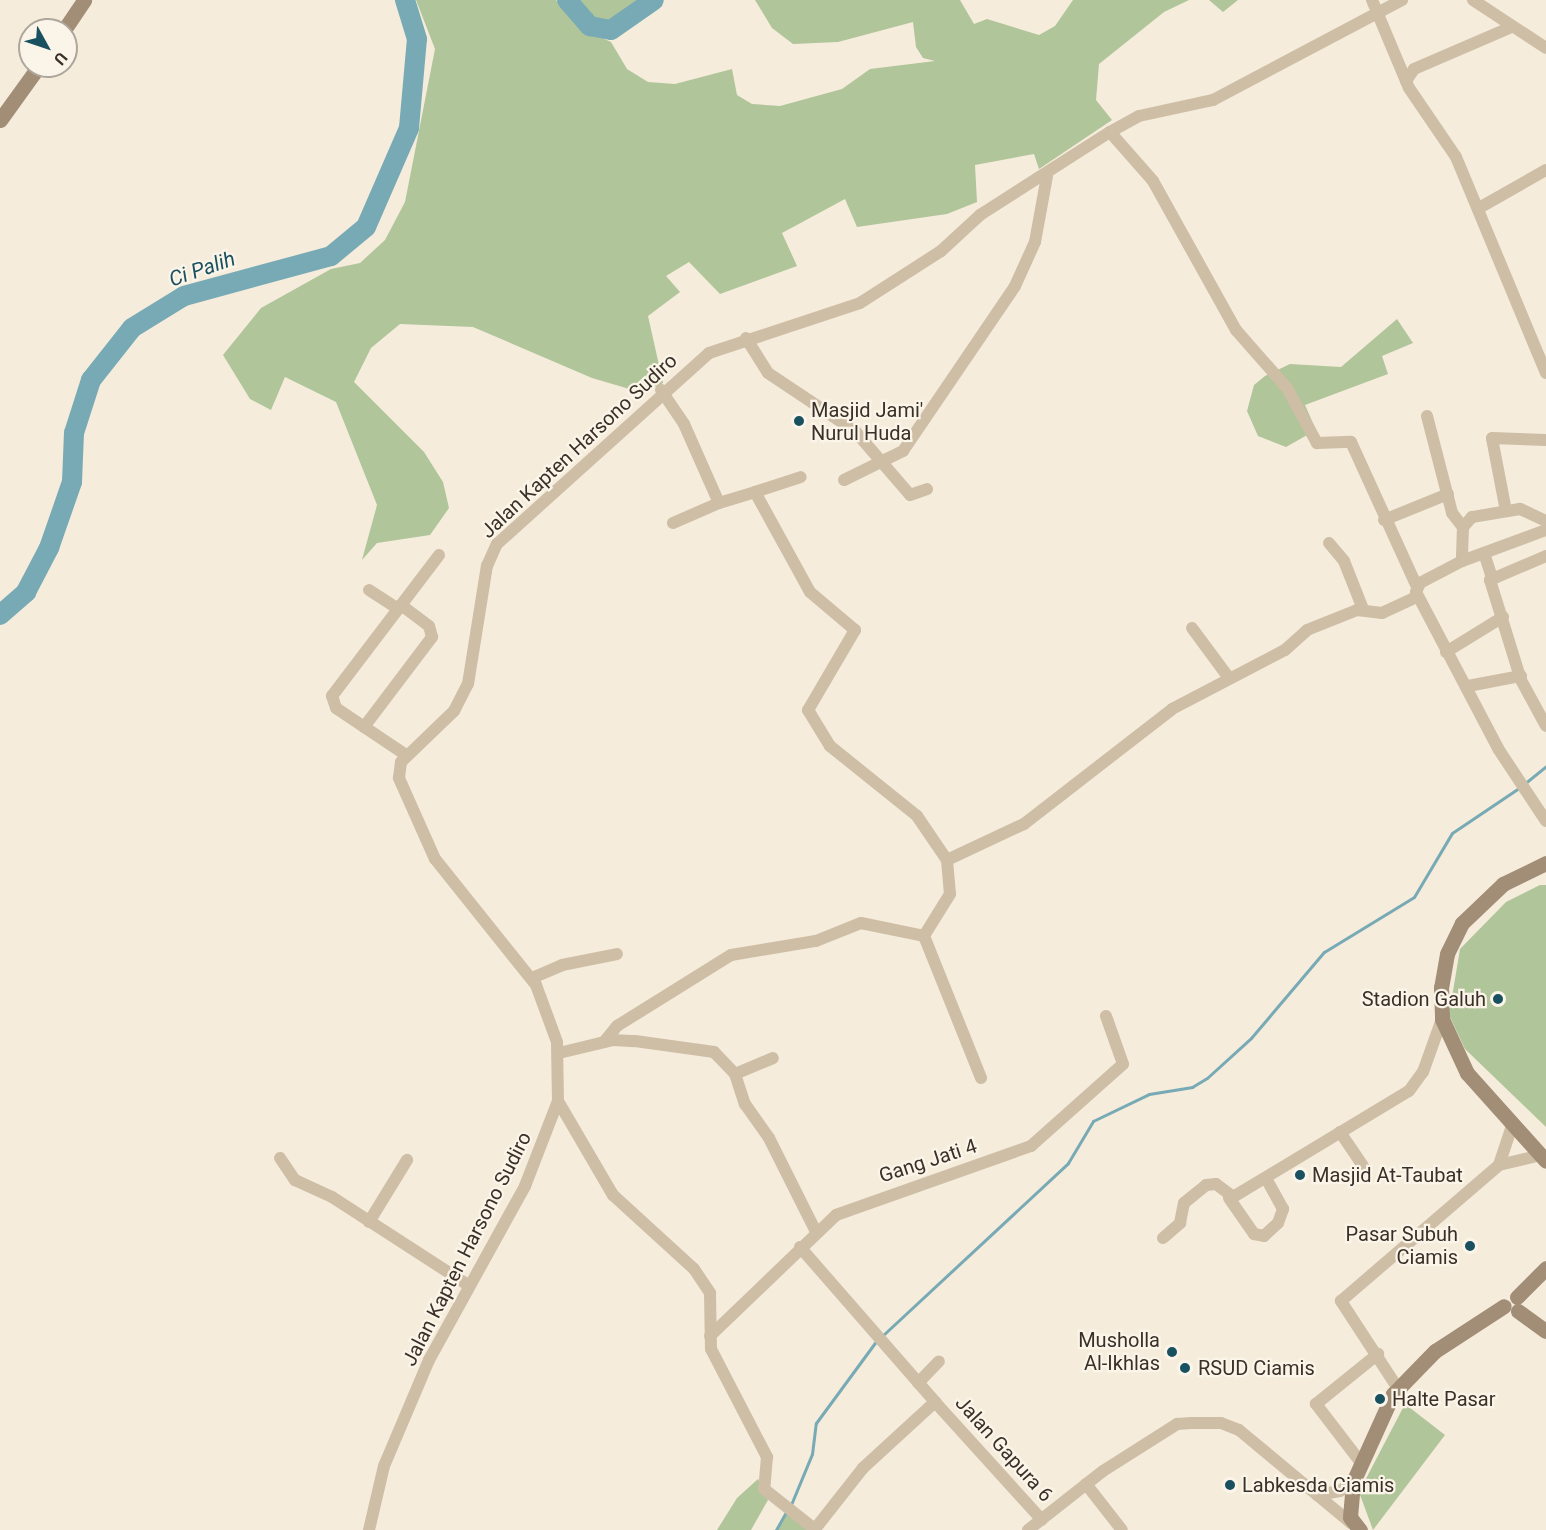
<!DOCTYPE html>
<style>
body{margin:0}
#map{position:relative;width:1546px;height:1530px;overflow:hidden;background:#f5ecdc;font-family:Roboto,sans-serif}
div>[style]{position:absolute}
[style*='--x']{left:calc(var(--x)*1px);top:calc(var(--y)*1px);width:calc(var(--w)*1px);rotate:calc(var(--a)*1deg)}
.green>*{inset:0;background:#b1c59a}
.stream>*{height:3px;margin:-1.5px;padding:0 1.5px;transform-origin:1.5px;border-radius:1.5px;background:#78aab5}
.river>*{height:20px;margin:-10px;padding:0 10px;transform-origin:10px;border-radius:10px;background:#78aab5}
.street>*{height:12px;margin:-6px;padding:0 6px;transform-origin:6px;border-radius:6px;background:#cebea6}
.secondary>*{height:15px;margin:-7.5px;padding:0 7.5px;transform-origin:7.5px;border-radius:7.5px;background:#a28d77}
.dots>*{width:16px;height:16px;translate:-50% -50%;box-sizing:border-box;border:3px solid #fbf5e9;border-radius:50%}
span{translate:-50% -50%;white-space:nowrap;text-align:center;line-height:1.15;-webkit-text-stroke:4.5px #fbf5e9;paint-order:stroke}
.poi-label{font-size:20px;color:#3a3028}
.left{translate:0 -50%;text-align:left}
.right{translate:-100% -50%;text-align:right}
.street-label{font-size:20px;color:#3a3028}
.water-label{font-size:21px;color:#195160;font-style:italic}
.north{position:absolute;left:18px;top:18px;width:60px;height:60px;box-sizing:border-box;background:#fbf5e9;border:2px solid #aea69c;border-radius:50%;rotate:130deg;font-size:16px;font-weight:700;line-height:24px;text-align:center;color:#3a3028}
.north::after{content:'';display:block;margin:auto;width:21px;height:27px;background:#195160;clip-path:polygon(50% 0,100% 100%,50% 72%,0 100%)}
</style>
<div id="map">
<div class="green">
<i style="clip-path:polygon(416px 0,556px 0,578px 27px,611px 42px,627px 69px,648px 82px,675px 84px,732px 69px,737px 95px,752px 104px,780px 106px,842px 89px,870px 69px,935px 61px,923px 58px,916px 47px,913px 22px,838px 42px,793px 44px,772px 28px,755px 0,960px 0,974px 24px,987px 19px,1039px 35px,1055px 26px,1073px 0,1189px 0,1164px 12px,1099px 64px,1096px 100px,1112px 120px,1039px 169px,1034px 154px,975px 165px,977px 202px,947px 214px,857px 227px,845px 199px,782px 233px,797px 266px,720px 294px,689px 262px,666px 276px,680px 292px,648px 316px,663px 383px,643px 393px,592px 378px,473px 327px,400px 324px,371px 348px,354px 382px,424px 452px,443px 482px,449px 508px,430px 535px,377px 543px,362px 560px,377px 505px,336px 402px,285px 377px,271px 410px,250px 399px,223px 355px,261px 308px,331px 269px,360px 263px,385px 240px,405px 202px,435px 49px)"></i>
<i style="clip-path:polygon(576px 0,643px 0,608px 21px,594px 18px)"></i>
<i style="clip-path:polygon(1209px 0,1238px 0,1223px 12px)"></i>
<i style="clip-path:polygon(1397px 319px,1413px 343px,1382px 356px,1388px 374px,1305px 405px,1316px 430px,1286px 447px,1258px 436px,1247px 411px,1254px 385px,1265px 376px,1290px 364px,1341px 367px)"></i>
<i style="clip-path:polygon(1540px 885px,1546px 885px,1546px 1127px,1465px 1049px,1449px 1015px,1460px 949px,1506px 902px)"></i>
<i style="clip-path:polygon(1405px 1404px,1445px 1435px,1373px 1530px,1359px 1492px)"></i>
<i style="clip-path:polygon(758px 1479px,768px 1500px,751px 1530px,717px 1530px,737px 1498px)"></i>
<i style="clip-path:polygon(786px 1512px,810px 1530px,775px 1530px)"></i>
</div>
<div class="stream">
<i style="--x:1524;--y:784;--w:28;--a:-39"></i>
<i style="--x:882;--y:1336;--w:254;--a:-42.9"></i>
<i style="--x:1068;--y:1163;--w:49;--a:-59.2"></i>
<i style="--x:1093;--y:1121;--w:62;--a:-25.7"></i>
<i style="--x:1149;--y:1094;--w:44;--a:-9.2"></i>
<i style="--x:1192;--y:1087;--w:17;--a:-31"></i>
<i style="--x:1207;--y:1078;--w:59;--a:-42.3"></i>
<i style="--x:1251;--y:1038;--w:113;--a:-49.7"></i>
<i style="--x:1324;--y:952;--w:105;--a:-31.4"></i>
<i style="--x:1414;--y:897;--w:74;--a:-59.3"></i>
<i style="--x:1452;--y:833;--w:81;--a:-33.9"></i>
<i style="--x:790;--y:1507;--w:57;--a:-67.5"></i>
<i style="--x:812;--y:1454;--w:31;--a:-83"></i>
<i style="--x:816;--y:1423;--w:103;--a:-53.7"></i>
<i style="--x:776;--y:1530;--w:21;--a:-61"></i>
</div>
<div class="river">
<i style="--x:567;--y:0;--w:35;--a:49"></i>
<i style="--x:590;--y:26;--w:21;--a:11"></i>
<i style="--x:611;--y:30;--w:52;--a:-34.9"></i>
<i style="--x:0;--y:615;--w:35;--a:-41"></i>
<i style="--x:26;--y:592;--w:50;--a:-62.4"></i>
<i style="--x:49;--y:548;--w:70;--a:-70.8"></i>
<i style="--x:72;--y:482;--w:49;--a:-87.7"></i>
<i style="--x:74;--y:433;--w:56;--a:-72.2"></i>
<i style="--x:91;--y:380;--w:66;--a:-51.7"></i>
<i style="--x:132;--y:328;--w:61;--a:-31.6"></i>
<i style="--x:184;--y:296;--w:152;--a:-15.2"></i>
<i style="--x:331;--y:256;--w:45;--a:-39.6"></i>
<i style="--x:366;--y:227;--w:108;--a:-66.5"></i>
<i style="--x:409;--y:128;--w:89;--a:-84.9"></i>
<i style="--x:417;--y:39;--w:41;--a:-107.1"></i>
</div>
<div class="street">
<i style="--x:1372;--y:0;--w:95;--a:67.2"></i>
<i style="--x:1409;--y:88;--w:83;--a:55.7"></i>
<i style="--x:1456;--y:157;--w:234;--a:67.4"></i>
<i style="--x:1473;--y:0;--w:87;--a:33.3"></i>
<i style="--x:1406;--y:81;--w:14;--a:-56"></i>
<i style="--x:1414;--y:69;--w:103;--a:-23.3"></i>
<i style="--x:1110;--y:132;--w:65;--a:48.7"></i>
<i style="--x:1153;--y:181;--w:171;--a:60.9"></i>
<i style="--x:1236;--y:330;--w:77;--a:48.7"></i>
<i style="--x:1287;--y:388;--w:63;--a:61.4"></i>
<i style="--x:1317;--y:443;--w:34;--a:-2"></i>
<i style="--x:1351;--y:442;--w:159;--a:65.5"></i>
<i style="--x:1479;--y:208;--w:77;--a:-29.6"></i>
<i style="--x:746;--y:338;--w:41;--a:57.8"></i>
<i style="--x:768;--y:373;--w:105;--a:33.7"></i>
<i style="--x:855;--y:431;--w:84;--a:49.3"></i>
<i style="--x:910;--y:495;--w:18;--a:-19"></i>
<i style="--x:661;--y:390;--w:41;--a:55.9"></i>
<i style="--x:684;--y:424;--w:86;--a:66.1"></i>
<i style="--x:719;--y:503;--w:38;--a:-17"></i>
<i style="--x:755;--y:492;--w:114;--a:61.2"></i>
<i style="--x:810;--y:592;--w:59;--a:40.2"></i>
<i style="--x:855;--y:630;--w:93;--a:120.4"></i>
<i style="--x:808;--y:710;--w:42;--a:58.6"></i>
<i style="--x:830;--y:746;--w:112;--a:38.8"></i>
<i style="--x:917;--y:816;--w:53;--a:55.7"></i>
<i style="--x:947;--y:860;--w:34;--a:85"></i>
<i style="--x:950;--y:894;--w:49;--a:121.8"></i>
<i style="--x:924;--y:936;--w:153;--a:68.1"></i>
<i style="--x:1427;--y:416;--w:100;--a:75.5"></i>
<i style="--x:1452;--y:513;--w:18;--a:52"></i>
<i style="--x:844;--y:480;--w:66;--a:-26.2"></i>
<i style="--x:903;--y:451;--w:199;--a:-55.8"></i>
<i style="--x:1015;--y:286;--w:48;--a:-65.6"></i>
<i style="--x:1035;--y:242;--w:67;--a:-79.7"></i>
<i style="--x:755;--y:492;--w:48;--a:-18.1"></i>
<i style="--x:1506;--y:511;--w:74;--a:-100.9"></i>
<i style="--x:1492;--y:438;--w:54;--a:2.1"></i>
<i style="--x:1384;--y:520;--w:69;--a:-22.1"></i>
<i style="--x:1546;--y:521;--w:29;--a:-155"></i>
<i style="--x:1520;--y:509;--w:49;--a:170.5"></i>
<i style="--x:1472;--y:517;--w:13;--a:132"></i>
<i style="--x:1463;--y:527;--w:34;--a:92"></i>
<i style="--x:1462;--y:561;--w:47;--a:152.4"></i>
<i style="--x:1420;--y:583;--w:10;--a:114"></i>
<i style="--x:1416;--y:592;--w:178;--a:62.3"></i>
<i style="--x:1499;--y:750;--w:85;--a:56.5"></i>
<i style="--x:673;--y:523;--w:50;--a:-23.5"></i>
<i style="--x:1329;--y:543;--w:23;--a:50"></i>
<i style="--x:1344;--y:561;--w:52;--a:68.4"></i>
<i style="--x:1484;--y:553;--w:25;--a:72"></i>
<i style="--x:1546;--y:556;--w:61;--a:156.8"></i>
<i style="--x:1490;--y:580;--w:105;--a:72.8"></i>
<i style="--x:1521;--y:680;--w:52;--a:61.5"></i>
<i style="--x:1462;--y:561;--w:90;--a:-20.3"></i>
<i style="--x:369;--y:590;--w:35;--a:33"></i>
<i style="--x:1192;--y:628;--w:62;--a:53.5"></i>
<i style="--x:1446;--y:652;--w:67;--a:-31.6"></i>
<i style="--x:1468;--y:686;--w:54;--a:-10.7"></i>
<i style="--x:364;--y:727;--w:113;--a:-52.9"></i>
<i style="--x:432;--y:637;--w:11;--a:-105"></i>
<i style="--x:429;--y:626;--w:35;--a:-143"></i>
<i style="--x:406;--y:755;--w:84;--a:-146.1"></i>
<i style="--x:336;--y:708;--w:13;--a:-108"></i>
<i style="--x:332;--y:696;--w:177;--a:-52.8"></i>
<i style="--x:947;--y:860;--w:85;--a:-25.1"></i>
<i style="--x:1024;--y:824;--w:187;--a:-37.8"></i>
<i style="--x:1172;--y:709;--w:127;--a:-27.6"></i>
<i style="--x:1285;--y:650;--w:30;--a:-42"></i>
<i style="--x:1307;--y:630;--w:54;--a:-21.8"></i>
<i style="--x:1357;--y:610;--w:25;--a:7"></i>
<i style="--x:1382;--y:613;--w:38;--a:-25"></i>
<i style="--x:532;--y:978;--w:33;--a:-23"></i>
<i style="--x:562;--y:965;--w:56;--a:-11.3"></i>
<i style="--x:604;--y:1042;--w:21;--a:-51"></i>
<i style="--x:617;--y:1026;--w:134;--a:-31.9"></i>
<i style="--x:731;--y:955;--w:86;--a:-9.4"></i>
<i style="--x:816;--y:941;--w:48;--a:-21.8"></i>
<i style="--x:861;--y:923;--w:64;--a:11.7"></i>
<i style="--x:559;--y:1053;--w:56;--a:-13.5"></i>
<i style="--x:613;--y:1040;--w:22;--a:3"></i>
<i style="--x:635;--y:1041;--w:80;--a:7.9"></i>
<i style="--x:714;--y:1052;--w:30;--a:46"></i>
<i style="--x:735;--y:1074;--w:41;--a:-22.8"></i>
<i style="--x:735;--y:1074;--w:32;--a:72"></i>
<i style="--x:745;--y:1104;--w:42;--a:54.8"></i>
<i style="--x:769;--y:1138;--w:105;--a:63.4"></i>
<i style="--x:558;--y:1101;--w:109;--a:59.7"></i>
<i style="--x:613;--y:1195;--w:110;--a:42.4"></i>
<i style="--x:694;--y:1269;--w:29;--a:56"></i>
<i style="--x:710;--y:1293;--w:56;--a:89"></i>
<i style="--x:711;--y:1349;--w:122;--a:62.6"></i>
<i style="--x:767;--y:1457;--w:32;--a:95"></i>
<i style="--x:764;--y:1489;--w:66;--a:38.3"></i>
<i style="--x:1340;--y:1132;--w:41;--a:55.9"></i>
<i style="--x:280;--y:1158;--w:27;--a:56"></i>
<i style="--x:295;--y:1180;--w:41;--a:24.7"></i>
<i style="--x:332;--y:1197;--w:162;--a:32.9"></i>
<i style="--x:1499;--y:1165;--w:43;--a:-13.4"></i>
<i style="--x:1229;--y:1198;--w:44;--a:55.2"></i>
<i style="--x:1254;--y:1234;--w:10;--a:11"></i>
<i style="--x:1264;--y:1236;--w:19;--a:-43"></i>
<i style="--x:1278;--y:1223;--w:15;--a:-70"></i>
<i style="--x:1283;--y:1209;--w:35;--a:-119"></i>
<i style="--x:369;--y:1222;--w:73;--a:-58.5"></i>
<i style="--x:1163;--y:1238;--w:23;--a:-41"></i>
<i style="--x:1180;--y:1223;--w:20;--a:-79"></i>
<i style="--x:1184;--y:1203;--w:28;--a:-39"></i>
<i style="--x:1206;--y:1185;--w:10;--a:-6"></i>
<i style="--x:1216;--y:1184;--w:21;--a:37"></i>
<i style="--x:1233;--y:1197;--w:205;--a:-31.1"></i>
<i style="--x:1409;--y:1091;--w:24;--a:-54"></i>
<i style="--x:1423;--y:1072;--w:56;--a:-70.3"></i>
<i style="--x:800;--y:1247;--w:206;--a:48.9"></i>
<i style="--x:710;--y:1336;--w:175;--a:-43.8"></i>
<i style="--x:836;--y:1215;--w:207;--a:-19.5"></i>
<i style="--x:1031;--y:1146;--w:123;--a:-41.7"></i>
<i style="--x:1123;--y:1064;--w:51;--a:-109.5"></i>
<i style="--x:918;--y:1383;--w:30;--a:-46"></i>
<i style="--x:1397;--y:1387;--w:103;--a:-123.1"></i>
<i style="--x:1341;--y:1301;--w:208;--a:-40.7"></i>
<i style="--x:1499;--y:1165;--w:44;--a:-71.6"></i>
<i style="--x:1362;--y:1464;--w:76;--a:-127.5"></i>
<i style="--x:1316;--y:1404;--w:80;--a:-38.9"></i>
<i style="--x:1086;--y:1484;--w:58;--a:52"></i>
<i style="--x:1317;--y:1495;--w:23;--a:-10"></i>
<i style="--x:1340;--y:1491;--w:16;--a:-35"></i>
<i style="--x:815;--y:1529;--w:78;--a:-51.8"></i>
<i style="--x:863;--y:1468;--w:98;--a:-42.5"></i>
<i style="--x:935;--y:1402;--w:159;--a:47.8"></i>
<i style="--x:369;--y:1530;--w:66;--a:-76.8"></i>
<i style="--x:384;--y:1466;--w:115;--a:-67"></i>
<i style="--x:429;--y:1360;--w:199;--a:-61.1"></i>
<i style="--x:525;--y:1186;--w:91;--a:-68.8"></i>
<i style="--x:558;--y:1101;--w:59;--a:-91"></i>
<i style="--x:557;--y:1042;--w:61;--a:-110.2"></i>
<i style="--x:536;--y:985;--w:161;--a:-128.7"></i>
<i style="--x:435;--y:859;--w:89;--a:-114"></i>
<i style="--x:399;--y:778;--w:16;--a:-83"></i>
<i style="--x:401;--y:762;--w:74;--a:-43.9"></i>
<i style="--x:454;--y:711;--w:30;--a:-63"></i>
<i style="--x:468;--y:684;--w:120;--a:-80.9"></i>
<i style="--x:487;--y:566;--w:24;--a:-66"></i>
<i style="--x:497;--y:544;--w:285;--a:-42"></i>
<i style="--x:709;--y:353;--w:159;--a:-18.3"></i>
<i style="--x:860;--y:303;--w:96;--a:-32.7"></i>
<i style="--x:941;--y:251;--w:53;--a:-42.7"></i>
<i style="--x:980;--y:215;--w:154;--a:-32.6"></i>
<i style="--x:1110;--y:132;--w:33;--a:-29"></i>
<i style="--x:1139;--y:116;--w:76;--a:-12.2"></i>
<i style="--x:1213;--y:100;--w:214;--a:-27.9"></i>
<i style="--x:1028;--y:1530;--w:95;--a:-38.2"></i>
<i style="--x:1103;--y:1471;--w:88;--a:-32.4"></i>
<i style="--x:1177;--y:1424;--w:14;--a:-4"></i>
<i style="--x:1191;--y:1423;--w:30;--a:0"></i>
<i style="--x:1221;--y:1423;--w:19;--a:21"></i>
<i style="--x:1239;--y:1430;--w:146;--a:39.7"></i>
</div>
<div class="secondary">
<i style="--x:64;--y:30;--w:36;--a:-56"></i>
<i style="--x:0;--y:120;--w:67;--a:-54.2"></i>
<i style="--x:1546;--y:863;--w:48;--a:154"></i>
<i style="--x:1503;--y:884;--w:57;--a:136.4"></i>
<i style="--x:1462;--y:923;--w:34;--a:116"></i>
<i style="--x:1447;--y:954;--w:34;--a:100"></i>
<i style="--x:1441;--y:987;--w:32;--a:88"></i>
<i style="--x:1442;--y:1019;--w:60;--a:65.2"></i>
<i style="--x:1467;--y:1073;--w:118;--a:48.1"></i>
<i style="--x:1517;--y:1297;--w:41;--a:-45"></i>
<i style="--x:1518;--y:1311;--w:34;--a:36"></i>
<i style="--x:1360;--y:1530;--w:16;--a:-128"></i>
<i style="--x:1350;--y:1517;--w:35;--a:-85"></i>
<i style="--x:1353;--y:1482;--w:97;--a:-65.6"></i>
<i style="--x:1393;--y:1394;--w:60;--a:-45.7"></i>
<i style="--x:1435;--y:1351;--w:82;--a:-33.1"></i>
</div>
<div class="dots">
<i style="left:799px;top:421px;background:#195160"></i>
<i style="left:1498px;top:999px;background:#195160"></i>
<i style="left:1300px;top:1175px;background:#195160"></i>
<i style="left:1470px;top:1246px;background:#195160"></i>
<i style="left:1172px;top:1352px;background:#195160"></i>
<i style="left:1185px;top:1368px;background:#195160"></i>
<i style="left:1380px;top:1399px;background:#195160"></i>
<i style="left:1230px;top:1485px;background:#195160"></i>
</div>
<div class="poi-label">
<span class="left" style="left:811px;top:422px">Masjid Jami'<br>Nurul Huda</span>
<span class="right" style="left:1486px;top:999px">Stadion Galuh</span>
<span class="left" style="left:1312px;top:1175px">Masjid At-Taubat</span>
<span class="right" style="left:1458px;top:1246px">Pasar Subuh<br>Ciamis</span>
<span class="right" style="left:1160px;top:1352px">Musholla<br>Al-Ikhlas</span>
<span class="left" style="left:1198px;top:1368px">RSUD Ciamis</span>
<span class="left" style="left:1392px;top:1399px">Halte Pasar</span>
<span class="left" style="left:1242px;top:1485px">Labkesda Ciamis</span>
</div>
<div class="street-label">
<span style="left:579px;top:446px;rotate:-43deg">Jalan Kapten Harsono Sudiro</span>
<span style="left:928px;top:1161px;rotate:-18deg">Gang Jati 4</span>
<span style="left:467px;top:1249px;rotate:-63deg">Jalan Kapten Harsono Sudiro</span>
<span style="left:1004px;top:1449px;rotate:48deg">Jalan Gapura 6</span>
</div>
<div class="water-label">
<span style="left:202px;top:269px;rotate:-19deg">Ci Palih</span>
</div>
<div class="north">U</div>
</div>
